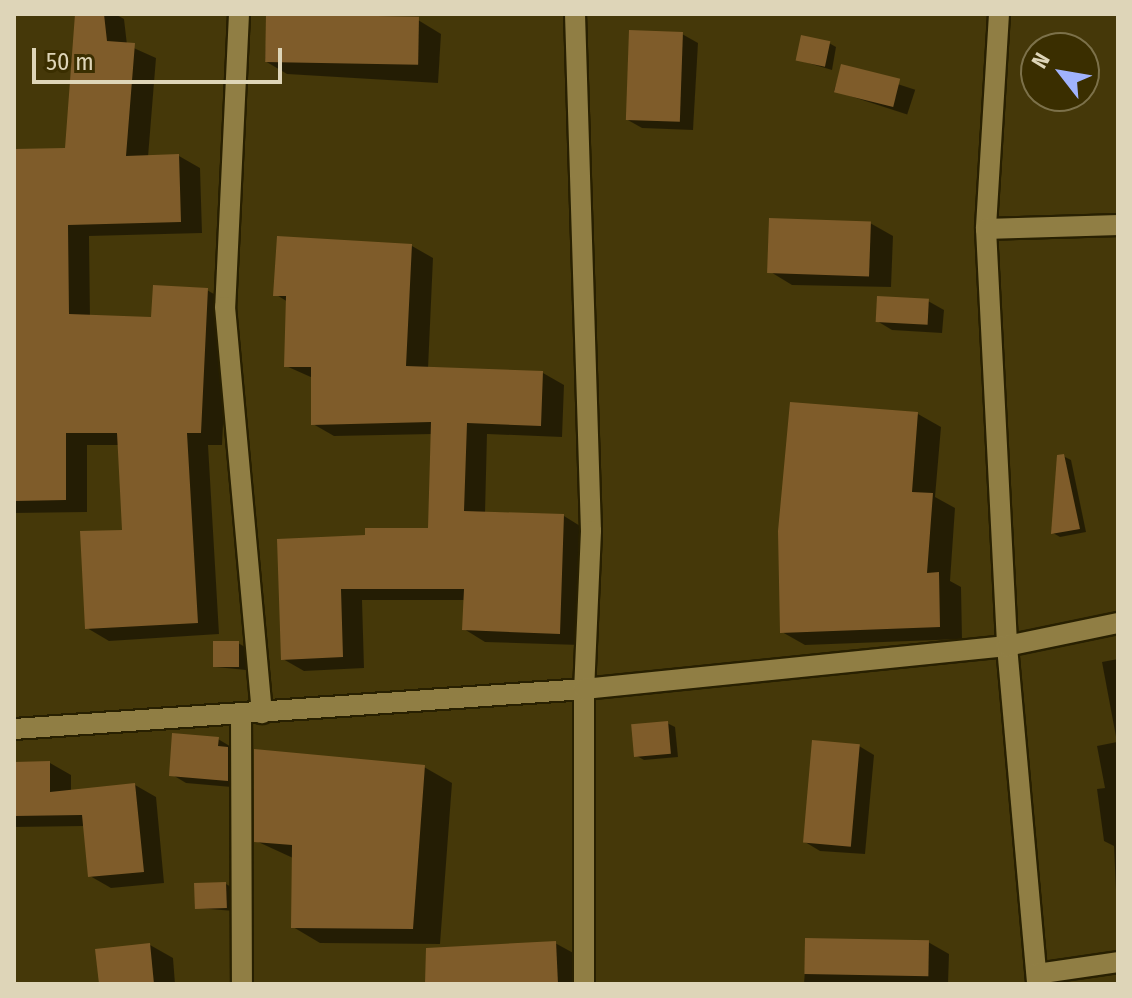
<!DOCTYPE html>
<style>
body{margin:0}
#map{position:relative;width:1132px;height:998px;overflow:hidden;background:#453809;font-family:"Fira Sans Condensed",sans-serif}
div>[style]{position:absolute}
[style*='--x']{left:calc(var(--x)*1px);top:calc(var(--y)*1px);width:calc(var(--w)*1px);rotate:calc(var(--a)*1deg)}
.shadow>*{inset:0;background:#0007;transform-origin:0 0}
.building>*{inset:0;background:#7f5c2a;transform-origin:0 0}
.roads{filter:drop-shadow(2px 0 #282001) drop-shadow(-2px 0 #282001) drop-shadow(0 2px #282001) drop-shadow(0 -2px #282001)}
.minor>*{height:20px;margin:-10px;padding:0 10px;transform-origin:10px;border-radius:10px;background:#907e44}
span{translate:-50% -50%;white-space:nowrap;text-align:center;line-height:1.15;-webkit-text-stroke:8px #3a2e00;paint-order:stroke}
.frame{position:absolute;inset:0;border:16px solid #ded5b8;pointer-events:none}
.north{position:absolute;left:1020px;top:32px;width:80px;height:80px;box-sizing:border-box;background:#3a2e00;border:2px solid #7c714a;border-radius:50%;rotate:301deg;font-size:22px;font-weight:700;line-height:32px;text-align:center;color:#ded5b8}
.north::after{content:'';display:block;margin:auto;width:28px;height:36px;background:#a1b3fd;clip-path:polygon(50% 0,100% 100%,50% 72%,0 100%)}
.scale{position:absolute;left:32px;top:48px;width:250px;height:36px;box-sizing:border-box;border:4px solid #ded5b8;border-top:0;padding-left:10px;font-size:24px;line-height:28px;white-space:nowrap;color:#ded5b8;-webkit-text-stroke:6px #3a2e00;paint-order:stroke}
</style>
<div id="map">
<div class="shadow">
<i style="clip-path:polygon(77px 14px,115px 14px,124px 19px,127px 45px,156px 58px,148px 157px,179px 156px,200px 168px,202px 233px,89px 236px,90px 317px,153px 320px,207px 290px,229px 303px,222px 445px,208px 445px,219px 634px,109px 641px,87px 628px,124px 531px,119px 445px,87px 445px,87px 512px,14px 513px,14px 151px,66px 150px)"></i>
<i style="clip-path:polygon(268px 14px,418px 20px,441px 34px,438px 83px,287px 74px,265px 61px)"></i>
<i style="clip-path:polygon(682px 34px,698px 43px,693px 130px,642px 128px,626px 119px)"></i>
<i style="clip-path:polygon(829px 43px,836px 47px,832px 70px,798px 60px)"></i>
<i style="left:842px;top:66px;width:77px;height:26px;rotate:18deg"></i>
<i style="clip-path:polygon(870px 223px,893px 236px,891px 287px,792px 285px,769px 271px)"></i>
<i style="clip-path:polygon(412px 246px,433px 258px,428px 369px,543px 373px,564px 385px,562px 437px,487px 434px,485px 514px,564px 516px,585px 529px,580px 645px,485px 642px,464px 629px,465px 600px,362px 600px,364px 668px,304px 671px,283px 659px,367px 537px,430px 530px,433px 434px,334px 436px,313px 424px,313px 378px,286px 366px,288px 302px,275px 294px)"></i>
<i style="clip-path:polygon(928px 301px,944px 310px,942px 333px,892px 330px,877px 321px)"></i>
<i style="clip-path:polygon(918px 414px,941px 427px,935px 497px,955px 508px,950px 581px,961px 587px,962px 639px,805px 645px,782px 632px)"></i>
<i style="clip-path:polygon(1063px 456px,1071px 460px,1086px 532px,1060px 537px,1053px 533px)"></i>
<i style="clip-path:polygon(238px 643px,245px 647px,246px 670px,216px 667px)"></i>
<i style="clip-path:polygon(1118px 659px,1118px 934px,1114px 846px,1104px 841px,1097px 789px,1105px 788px,1097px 746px,1117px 742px,1102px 662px)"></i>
<i style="clip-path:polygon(667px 723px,675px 727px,678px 757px,644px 760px,637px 756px)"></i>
<i style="clip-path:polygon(218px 739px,233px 748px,243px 788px,186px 783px,171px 774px)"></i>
<i style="clip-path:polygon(859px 746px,874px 755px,865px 854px,820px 851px,805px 842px)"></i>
<i style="clip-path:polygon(50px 763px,71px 775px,71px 791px,135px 785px,156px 797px,164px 883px,111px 888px,90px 876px,85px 826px,14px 827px,14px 764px)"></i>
<i style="clip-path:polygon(424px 767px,452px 783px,440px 944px,320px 943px,293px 927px,293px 858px,256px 841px)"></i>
<i style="clip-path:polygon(226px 884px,233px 888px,234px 911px,197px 908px)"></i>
<i style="clip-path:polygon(807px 940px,928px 942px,949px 954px,948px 984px,804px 984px)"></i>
<i style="clip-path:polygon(555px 943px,577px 955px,578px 984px,427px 984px)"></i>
<i style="clip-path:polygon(150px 945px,173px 958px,175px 984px,101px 984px)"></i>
</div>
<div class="building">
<i style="clip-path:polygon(75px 14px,104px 14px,107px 41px,135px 43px,126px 156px,179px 154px,181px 222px,68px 225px,69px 314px,151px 317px,153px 285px,208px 288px,201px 433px,187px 433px,198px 623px,85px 629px,80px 531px,122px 530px,117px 433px,66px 433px,66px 500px,14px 501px,14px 149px,65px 148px)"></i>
<i style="left:266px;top:14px;width:153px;height:48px;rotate:1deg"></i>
<i style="left:629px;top:30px;width:54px;height:90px;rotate:2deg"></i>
<i style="left:801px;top:35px;width:30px;height:26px;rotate:12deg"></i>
<i style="left:841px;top:64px;width:61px;height:29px;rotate:14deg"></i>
<i style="left:769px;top:218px;width:102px;height:55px;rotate:2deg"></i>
<i style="clip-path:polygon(277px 236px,412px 244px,406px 366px,543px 371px,541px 426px,467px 423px,464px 511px,564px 514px,560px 634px,462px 630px,464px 589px,341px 589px,343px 657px,281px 660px,277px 539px,365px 535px,365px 528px,428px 528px,431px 422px,311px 425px,311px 367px,284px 367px,286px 296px,273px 296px)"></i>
<i style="left:877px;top:296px;width:52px;height:26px;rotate:3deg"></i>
<i style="clip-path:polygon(790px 402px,918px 412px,912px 492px,933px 493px,927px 573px,939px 572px,940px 627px,780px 633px,778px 531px)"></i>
<i style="clip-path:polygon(1064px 454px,1080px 529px,1051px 534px,1057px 455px)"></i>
<i style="left:239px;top:641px;width:26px;height:26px;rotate:90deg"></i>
<i style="left:668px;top:721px;width:33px;height:37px;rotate:85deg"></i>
<i style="clip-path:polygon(172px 733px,219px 737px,218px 746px,228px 747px,228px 781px,169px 776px)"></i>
<i style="left:812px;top:740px;width:48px;height:103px;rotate:5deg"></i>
<i style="clip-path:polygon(254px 749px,425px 765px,413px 929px,291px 928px,292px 845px,254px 842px)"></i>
<i style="clip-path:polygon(50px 761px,50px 792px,135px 783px,144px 872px,88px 877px,82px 815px,14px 816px,14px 762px)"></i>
<i style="left:226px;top:882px;width:26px;height:32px;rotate:88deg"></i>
<i style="left:805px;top:938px;width:124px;height:36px;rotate:1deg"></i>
<i style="clip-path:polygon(556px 941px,558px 984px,425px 984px,426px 948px)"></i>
<i style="clip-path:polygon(150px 943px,154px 984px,99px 984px,95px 949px)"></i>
</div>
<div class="roads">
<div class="minor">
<i style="--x:239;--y:14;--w:293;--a:92.7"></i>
<i style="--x:225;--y:307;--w:408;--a:84.8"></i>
<i style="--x:575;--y:14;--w:517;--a:88.23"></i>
<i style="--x:591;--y:531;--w:158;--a:92.5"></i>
<i style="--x:584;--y:689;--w:295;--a:90"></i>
<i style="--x:999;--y:14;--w:215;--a:93.5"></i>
<i style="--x:986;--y:229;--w:418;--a:87.1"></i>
<i style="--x:1007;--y:646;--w:339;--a:84.9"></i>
<i style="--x:986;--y:229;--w:132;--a:-1.7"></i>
<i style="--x:241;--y:715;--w:269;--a:89.8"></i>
<i style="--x:14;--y:729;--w:571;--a:-4.01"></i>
<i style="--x:584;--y:689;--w:425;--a:-5.8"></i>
<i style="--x:1007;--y:646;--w:113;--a:-11.7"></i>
<i style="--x:1037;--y:974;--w:82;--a:-8.4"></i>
</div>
</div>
<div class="frame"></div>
<div class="north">N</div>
<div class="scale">50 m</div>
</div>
